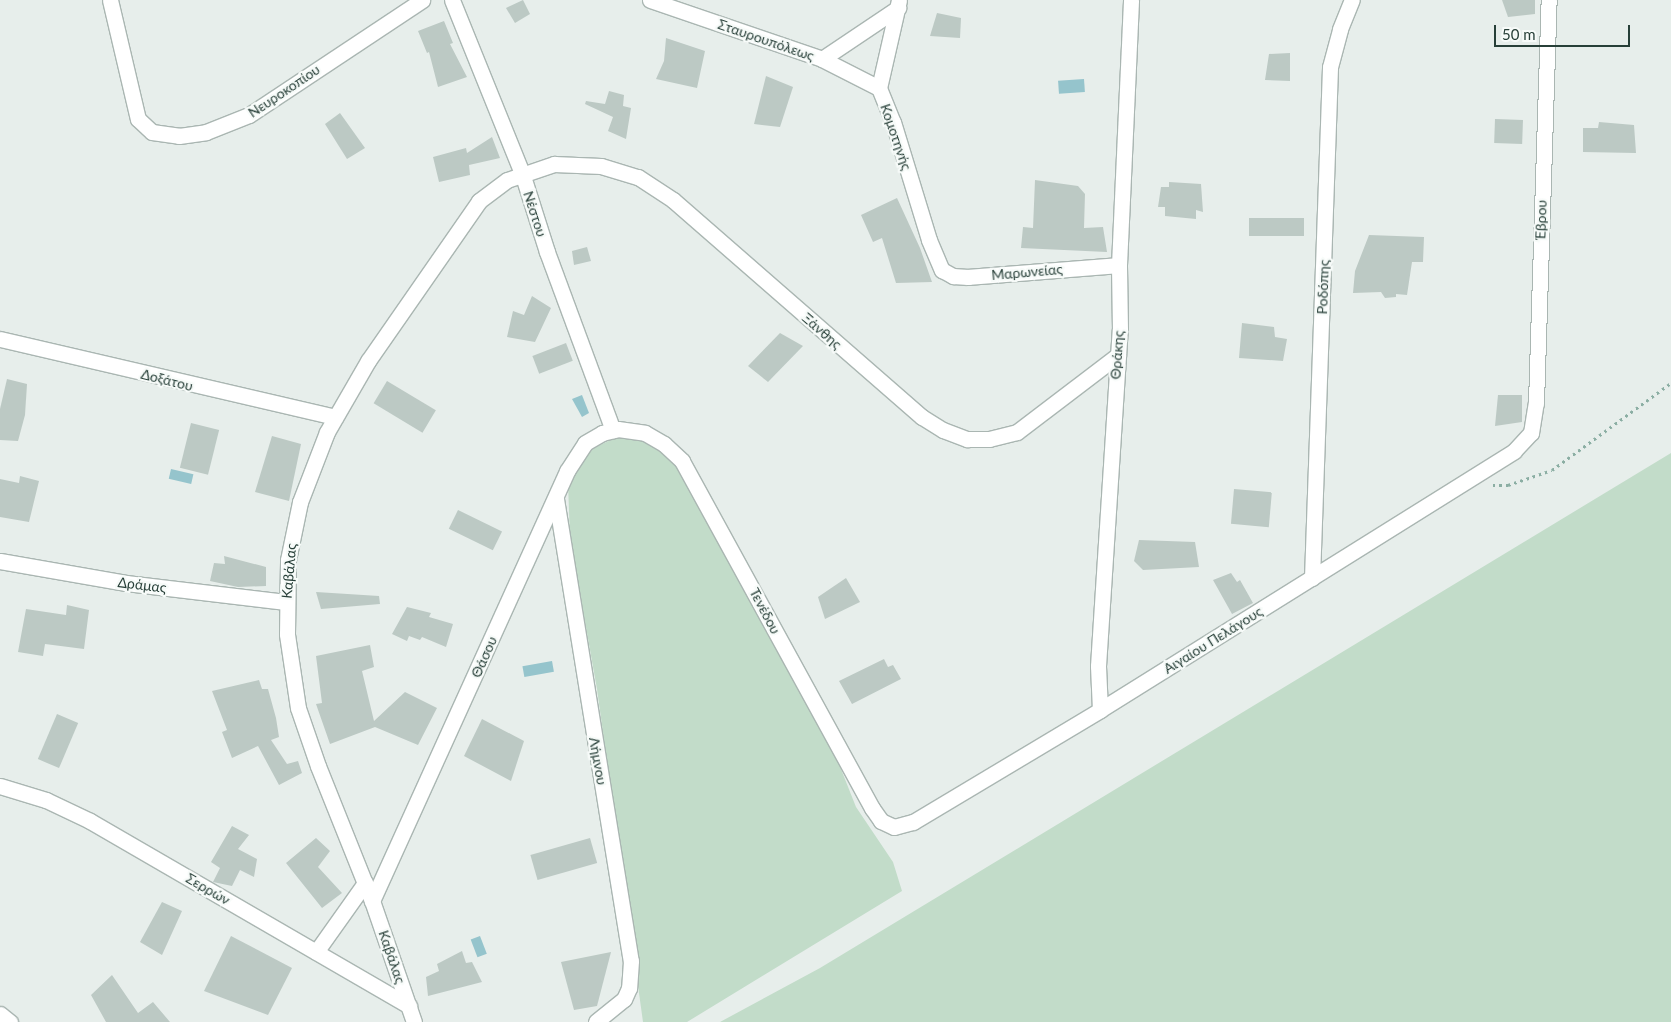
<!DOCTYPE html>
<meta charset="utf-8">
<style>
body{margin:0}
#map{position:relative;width:1671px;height:1022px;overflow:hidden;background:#e7eeeb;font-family:Lato,sans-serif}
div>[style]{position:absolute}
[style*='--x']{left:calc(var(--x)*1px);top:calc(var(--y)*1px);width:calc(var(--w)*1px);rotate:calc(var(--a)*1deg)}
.green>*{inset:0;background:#c2dcc9}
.water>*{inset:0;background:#95c4cc;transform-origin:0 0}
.building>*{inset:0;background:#bcc9c4;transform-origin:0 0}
.path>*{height:3px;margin-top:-1.5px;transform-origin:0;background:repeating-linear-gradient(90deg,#8baea3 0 2.5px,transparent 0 6.5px)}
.roads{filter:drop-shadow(1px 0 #aab6b2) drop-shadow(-1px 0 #aab6b2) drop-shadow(0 1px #aab6b2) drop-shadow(0 -1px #aab6b2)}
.minor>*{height:15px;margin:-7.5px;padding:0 7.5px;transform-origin:7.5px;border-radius:7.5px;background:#fff}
span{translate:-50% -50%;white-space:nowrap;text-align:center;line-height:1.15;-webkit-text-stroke:4.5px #f7fbf9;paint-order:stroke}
.street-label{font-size:14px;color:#273f38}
.scale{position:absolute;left:1494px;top:25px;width:136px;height:22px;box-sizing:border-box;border:2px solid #273f38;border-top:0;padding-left:6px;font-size:15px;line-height:18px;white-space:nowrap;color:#273f38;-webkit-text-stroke:4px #f7fbf9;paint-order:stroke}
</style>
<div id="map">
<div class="green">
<i style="clip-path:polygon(623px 434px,645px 437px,679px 463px,835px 754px,856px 807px,893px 862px,902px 891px,687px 1022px,643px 1022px,597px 689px,570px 538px,568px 483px,575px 468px,594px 448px)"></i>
<i style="clip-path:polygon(1671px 453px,1671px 1022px,720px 1022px,820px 968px)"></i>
</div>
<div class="water">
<i style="left:1084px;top:79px;width:13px;height:26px;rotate:86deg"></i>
<i style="clip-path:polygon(582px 395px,589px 413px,582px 417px,572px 399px)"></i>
<i style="left:171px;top:469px;width:23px;height:10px;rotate:13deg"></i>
<i style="left:552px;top:661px;width:11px;height:30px;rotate:80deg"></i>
<i style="left:480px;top:936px;width:19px;height:10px;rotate:69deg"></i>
</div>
<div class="building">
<i style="clip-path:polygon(523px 0,530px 14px,515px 23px,506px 8px)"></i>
<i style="clip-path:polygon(1502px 0,1535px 0,1535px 14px,1508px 17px)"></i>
<i style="clip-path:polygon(937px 13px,961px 18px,960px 38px,930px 36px)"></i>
<i style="clip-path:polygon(444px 21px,453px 43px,450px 44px,467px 77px,438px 87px,429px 52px,427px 53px,418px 31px)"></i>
<i style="clip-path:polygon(666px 38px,705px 51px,697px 88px,656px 79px,664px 61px)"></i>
<i style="clip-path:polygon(1290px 53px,1290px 81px,1265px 80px,1269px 54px)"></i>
<i style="clip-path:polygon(766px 76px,793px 87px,780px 127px,754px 124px)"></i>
<i style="clip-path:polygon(609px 91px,624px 95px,623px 106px,631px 108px,626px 139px,608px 131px,613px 117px,585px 104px,586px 101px,605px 104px)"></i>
<i style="clip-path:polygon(340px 113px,365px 148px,347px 159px,325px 124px)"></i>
<i style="left:1495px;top:119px;width:28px;height:24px;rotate:2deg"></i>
<i style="clip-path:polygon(1599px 122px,1634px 125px,1636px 153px,1583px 152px,1583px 128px,1598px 128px)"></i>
<i style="clip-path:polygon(492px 137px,500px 158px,469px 165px,470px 175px,439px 182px,433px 157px,466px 148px,467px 153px)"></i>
<i style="clip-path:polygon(1035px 180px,1078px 186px,1085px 194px,1084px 228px,1103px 227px,1107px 252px,1021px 248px,1023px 227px,1033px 228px)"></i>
<i style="clip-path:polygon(1169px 182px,1201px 184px,1203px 212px,1196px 210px,1196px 219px,1165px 216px,1165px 207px,1158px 207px,1161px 187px,1169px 187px)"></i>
<i style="clip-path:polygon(897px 198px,920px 248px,932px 282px,896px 283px,882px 238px,873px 242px,861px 215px)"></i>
<i style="left:1249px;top:218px;width:55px;height:18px"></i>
<i style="clip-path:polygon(1369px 235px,1424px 237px,1423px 262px,1412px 262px,1407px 295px,1396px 294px,1396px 297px,1385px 298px,1381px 292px,1353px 293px,1355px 271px)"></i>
<i style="clip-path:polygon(587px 247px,591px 261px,574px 265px,572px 251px)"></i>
<i style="clip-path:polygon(532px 296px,551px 308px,535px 342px,507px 337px,513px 311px,524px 315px)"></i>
<i style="clip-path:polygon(1242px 323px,1274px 327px,1275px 337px,1287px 339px,1283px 361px,1239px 358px)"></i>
<i style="clip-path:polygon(780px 333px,803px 346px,768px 382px,748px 366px)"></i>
<i style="left:566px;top:343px;width:19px;height:36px;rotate:69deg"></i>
<i style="clip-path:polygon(7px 379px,27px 384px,25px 415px,18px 441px,0 440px,0 409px)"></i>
<i style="left:387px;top:381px;width:57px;height:26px;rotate:31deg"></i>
<i style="clip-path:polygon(1498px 395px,1522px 395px,1522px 422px,1495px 426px)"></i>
<i style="left:191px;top:423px;width:29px;height:46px;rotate:14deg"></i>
<i style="clip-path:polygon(272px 436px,301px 444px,289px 501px,255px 492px)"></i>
<i style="clip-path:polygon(20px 476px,39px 481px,29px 522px,0 517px,0 479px,19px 483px)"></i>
<i style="left:1234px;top:489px;width:38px;height:35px;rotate:5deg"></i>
<i style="left:458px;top:510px;width:49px;height:21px;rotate:26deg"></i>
<i style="clip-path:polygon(1139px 540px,1195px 542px,1199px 567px,1143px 570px,1134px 561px)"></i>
<i style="clip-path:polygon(224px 556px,266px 567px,266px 586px,238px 587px,210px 581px,214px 563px,225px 564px)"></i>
<i style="clip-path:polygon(1231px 573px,1237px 582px,1240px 580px,1253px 603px,1232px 614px,1213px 580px)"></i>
<i style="clip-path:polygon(846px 578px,860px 602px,825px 619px,818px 597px)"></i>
<i style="clip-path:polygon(316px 592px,379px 596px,380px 604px,321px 609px)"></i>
<i style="clip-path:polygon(67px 605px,89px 610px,84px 649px,45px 644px,43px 656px,18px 652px,26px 609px,66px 615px)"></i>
<i style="clip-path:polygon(407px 607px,431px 613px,429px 617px,453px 624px,446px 647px,422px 637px,420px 640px,409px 636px,407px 641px,392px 634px)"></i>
<i style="clip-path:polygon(370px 645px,374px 667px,362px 671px,374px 721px,405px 692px,437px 708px,418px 745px,375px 727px,330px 744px,316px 704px,322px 703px,316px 656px)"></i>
<i style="clip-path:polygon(884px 659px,888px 667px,893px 665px,901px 679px,852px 704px,839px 681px)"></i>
<i style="clip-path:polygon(259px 680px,262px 689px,268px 689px,276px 718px,279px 737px,271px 740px,287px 764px,298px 761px,302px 773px,279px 785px,258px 746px,232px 758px,222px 732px,227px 730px,212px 691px)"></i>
<i style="left:57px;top:714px;width:23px;height:49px;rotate:23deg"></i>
<i style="clip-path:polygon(482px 719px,524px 741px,511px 781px,464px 756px)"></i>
<i style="clip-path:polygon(232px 826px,249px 835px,238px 849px,257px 859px,254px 877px,240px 870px,232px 886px,213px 882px,220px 868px,211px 862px)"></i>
<i style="clip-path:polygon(316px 838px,330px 851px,318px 867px,342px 893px,322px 908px,286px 863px)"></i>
<i style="left:590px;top:838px;width:26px;height:62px;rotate:74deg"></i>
<i style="clip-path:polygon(162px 902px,182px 911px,162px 955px,140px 942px)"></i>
<i style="clip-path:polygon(231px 936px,292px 968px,268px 1015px,204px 991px)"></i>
<i style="clip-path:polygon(462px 951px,466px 963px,472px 962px,482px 982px,428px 996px,426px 977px,439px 971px,437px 964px)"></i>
<i style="clip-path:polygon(611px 952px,597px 1006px,574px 1010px,561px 962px)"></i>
<i style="clip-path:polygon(112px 975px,138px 1013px,153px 1002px,170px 1022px,106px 1022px,91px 995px)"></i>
</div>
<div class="path">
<i style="--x:1493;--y:485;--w:15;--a:0"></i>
<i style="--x:1508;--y:485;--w:46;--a:-18.8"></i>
<i style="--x:1552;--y:470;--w:147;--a:-36.2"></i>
</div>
<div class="roads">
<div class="minor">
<i style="--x:110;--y:0;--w:122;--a:76.8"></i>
<i style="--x:138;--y:119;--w:19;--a:43"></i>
<i style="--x:152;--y:132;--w:27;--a:8"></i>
<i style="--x:179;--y:136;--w:27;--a:-8"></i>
<i style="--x:206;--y:132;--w:46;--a:-21.6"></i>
<i style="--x:249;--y:115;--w:208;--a:-33.6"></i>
<i style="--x:452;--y:0;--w:187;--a:68"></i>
<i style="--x:522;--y:173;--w:83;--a:72.4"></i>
<i style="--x:547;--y:252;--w:190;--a:69.7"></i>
<i style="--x:650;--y:0;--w:182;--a:18.9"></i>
<i style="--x:822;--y:59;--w:64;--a:27"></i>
<i style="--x:899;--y:0;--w:90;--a:102.8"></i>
<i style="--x:879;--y:88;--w:37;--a:68"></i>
<i style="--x:893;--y:122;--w:123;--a:73"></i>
<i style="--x:929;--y:240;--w:33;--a:67"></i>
<i style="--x:942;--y:270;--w:13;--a:29"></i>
<i style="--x:953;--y:276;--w:15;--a:4"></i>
<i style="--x:968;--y:277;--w:151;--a:-4.5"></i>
<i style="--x:822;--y:59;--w:92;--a:-33.9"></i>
<i style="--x:0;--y:339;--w:344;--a:13.1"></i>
<i style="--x:556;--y:499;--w:468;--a:80.8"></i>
<i style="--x:631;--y:961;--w:27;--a:94"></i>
<i style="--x:629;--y:988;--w:12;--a:114"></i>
<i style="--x:624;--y:999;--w:36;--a:141"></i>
<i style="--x:0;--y:561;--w:128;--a:9.9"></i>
<i style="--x:126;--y:583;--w:161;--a:6.8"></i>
<i style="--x:1312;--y:578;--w:511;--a:-87.98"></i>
<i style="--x:1330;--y:67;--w:39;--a:-75"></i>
<i style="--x:1340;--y:29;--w:31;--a:-68"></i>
<i style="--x:1100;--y:710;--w:44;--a:-92.6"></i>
<i style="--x:1098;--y:666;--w:337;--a:-86.3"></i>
<i style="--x:1120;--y:330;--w:65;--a:-90.9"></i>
<i style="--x:1119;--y:265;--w:265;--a:-87.4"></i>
<i style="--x:0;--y:786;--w:48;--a:16.9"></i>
<i style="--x:46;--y:800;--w:49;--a:25.5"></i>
<i style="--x:90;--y:821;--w:369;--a:30.1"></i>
<i style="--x:372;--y:901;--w:472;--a:-65.6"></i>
<i style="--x:567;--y:471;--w:33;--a:-57"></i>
<i style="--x:585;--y:443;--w:20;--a:-30"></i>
<i style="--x:602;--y:433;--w:16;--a:-14"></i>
<i style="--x:618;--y:429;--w:27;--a:8"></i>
<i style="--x:645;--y:433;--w:22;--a:30"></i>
<i style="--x:664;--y:444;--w:25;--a:43"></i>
<i style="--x:682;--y:461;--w:396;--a:61.3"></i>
<i style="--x:872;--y:808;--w:16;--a:55"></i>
<i style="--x:881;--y:821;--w:14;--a:25"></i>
<i style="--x:894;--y:827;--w:20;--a:-15"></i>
<i style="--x:913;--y:822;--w:218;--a:-30.9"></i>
<i style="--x:1100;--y:710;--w:488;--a:-32"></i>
<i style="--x:1514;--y:451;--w:25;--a:-47"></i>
<i style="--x:1531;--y:433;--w:30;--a:-81"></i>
<i style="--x:1536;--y:403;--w:403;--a:-88.2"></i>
<i style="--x:316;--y:952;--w:85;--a:-54.6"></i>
<i style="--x:0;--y:1014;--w:13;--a:39"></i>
<i style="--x:414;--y:1022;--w:128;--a:-109.1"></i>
<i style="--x:372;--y:901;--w:145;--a:-111.8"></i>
<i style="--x:318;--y:766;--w:61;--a:-109"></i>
<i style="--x:298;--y:708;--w:75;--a:-98.5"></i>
<i style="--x:287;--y:634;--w:74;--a:-89.2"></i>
<i style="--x:288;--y:560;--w:59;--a:-78.3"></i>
<i style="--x:300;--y:502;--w:75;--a:-68.9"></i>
<i style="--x:327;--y:432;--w:82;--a:-60"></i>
<i style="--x:368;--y:361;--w:195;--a:-55.2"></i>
<i style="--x:479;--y:201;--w:35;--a:-37"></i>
<i style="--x:507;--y:180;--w:50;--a:-18.8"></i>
<i style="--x:554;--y:164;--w:47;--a:2.4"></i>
<i style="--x:601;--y:166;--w:39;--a:17"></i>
<i style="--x:638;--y:177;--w:42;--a:33.3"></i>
<i style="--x:673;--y:200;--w:330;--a:41.1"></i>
<i style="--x:922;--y:417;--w:25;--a:32"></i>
<i style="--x:943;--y:430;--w:26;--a:21"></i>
<i style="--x:967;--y:439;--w:22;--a:0"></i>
<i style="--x:989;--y:439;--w:29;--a:-14"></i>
<i style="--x:1017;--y:432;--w:127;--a:-37.3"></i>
</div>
</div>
<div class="street-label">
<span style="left:766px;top:40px;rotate:19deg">Σταυρουπόλεως</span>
<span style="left:284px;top:91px;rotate:-34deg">Νευροκοπίου</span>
<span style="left:896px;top:137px;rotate:71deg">Κομοτηνής</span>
<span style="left:535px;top:214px;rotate:72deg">Νέστου</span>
<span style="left:1541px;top:220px;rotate:-88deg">Έβρου</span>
<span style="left:1027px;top:272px;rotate:-5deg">Μαρωνείας</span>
<span style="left:1323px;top:287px;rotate:-88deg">Ροδόπης</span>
<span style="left:822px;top:331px;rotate:41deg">Ξάνθης</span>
<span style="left:1117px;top:355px;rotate:-86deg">Θράκης</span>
<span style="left:167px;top:380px;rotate:14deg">Δοξάτου</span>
<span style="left:289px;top:571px;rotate:-85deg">Καβάλας</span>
<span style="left:142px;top:585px;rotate:7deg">Δράμας</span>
<span style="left:765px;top:611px;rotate:62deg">Τενέδου</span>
<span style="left:1213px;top:640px;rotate:-32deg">Αιγαίου Πελάγους</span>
<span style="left:484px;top:657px;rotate:-66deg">Θάσου</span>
<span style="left:598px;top:761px;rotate:80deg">Λήμνου</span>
<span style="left:208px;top:889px;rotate:30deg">Σερρών</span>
<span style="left:392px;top:957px;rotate:71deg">Καβάλας</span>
</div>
<div class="scale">50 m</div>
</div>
